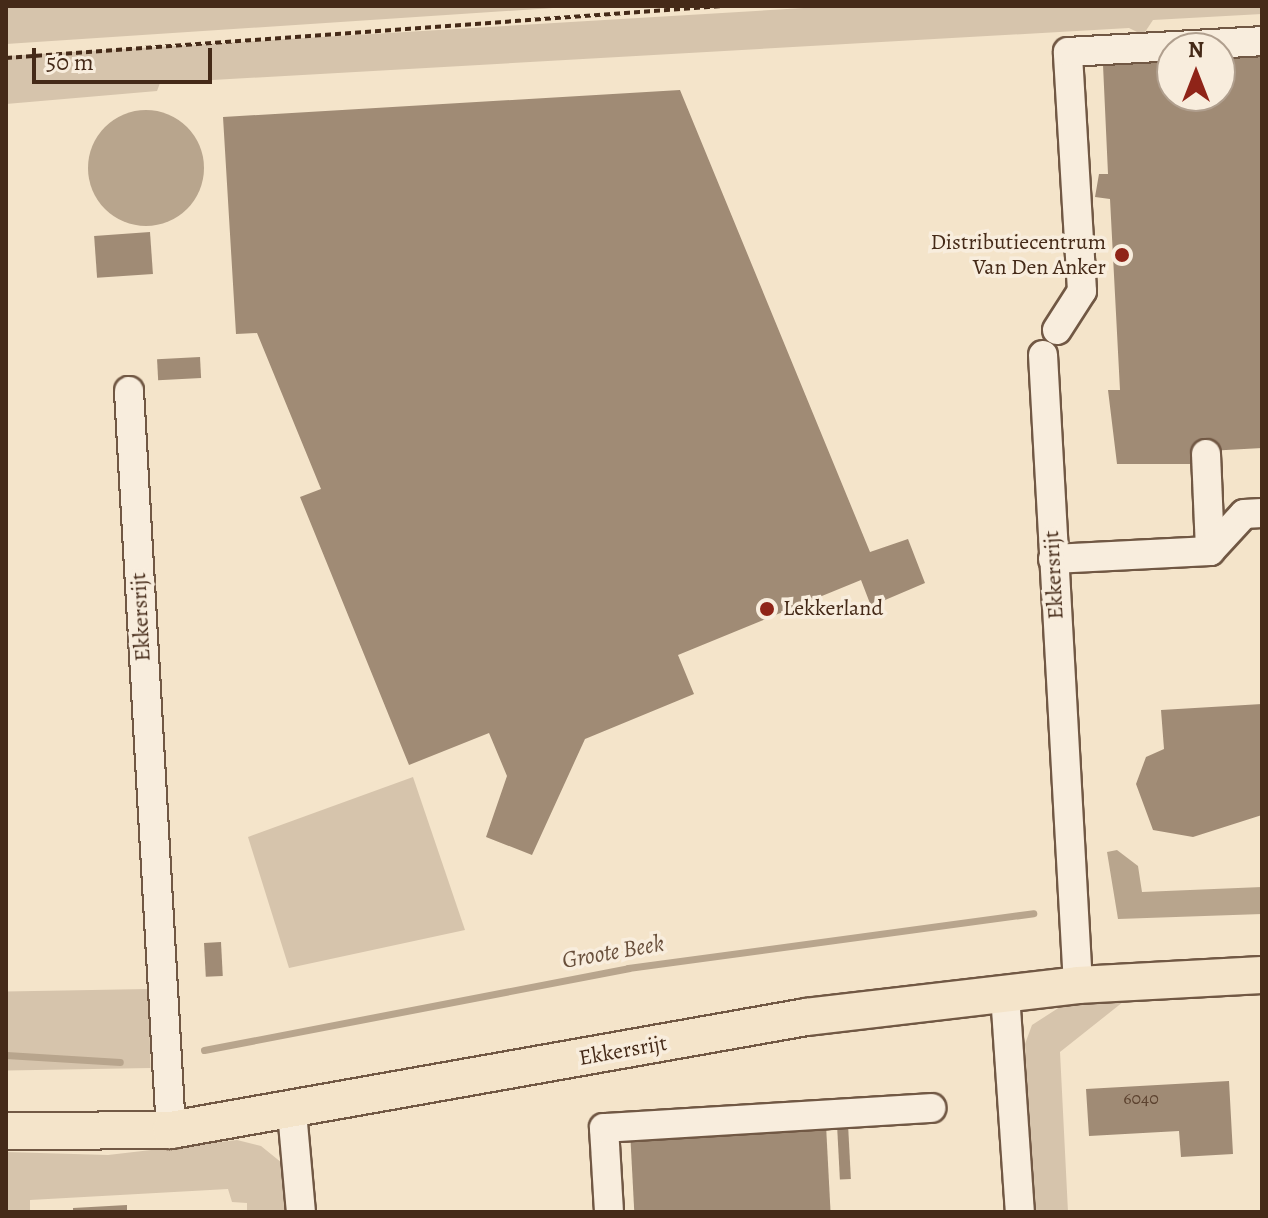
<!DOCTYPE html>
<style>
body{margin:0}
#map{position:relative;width:1268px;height:1218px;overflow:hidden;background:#f4e4ca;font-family:Alegreya,serif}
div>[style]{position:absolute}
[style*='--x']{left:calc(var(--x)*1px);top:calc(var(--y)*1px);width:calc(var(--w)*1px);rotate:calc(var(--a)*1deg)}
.green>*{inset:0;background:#d6c4ac;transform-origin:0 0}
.water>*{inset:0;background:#b8a58d}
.round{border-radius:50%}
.stream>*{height:7px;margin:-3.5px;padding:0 3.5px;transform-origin:3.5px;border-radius:3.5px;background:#b8a58d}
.building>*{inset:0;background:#a08b75;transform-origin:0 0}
.path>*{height:4px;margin-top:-2px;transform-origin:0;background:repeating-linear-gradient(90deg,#452a18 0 6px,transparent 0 10px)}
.roads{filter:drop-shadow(2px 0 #715844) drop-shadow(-2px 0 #715844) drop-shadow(0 2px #715844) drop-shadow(0 -2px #715844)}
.minor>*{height:28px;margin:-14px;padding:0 14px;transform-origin:14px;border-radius:14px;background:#f8eddd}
.major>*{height:36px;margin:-18px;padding:0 18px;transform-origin:18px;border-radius:18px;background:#f4e4ca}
.dots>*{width:22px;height:22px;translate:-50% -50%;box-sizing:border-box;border:4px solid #f8eddd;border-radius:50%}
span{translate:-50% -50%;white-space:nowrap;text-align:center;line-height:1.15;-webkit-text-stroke:7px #f8eddd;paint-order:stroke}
.number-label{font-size:18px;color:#5c422f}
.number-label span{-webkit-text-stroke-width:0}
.poi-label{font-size:22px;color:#452a18}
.right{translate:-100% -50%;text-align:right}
.left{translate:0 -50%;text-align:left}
.street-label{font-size:22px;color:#452a18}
.water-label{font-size:24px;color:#684f3b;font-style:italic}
.frame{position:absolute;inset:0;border:8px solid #452a18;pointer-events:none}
.north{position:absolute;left:1156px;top:32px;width:80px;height:80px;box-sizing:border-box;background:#f8eddd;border:2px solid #b09f8e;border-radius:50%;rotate:0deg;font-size:22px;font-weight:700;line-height:32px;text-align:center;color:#452a18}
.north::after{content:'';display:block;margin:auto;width:28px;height:36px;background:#8f2418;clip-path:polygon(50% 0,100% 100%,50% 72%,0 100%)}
.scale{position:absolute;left:32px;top:48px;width:180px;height:36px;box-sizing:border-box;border:4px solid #452a18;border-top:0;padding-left:10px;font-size:24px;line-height:28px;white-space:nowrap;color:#452a18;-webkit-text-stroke:6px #f8eddd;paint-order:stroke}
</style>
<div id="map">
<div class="green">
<i style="clip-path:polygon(6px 6px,583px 6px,6px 44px)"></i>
<i style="clip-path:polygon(837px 6px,1262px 6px,1262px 14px,1153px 20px,1143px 35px,1129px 28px,160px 83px,157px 91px,6px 104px,6px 56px)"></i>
<i style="clip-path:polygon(413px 777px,465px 930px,289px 968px,248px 837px)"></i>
<i style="left:149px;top:989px;width:79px;height:143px;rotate:89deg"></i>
<i style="clip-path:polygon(1128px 998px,1060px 1052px,1068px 1212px,1034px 1212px,1025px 1044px,1032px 1025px,1063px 1005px)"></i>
<i style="clip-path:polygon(237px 1140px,261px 1146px,282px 1163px,291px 1212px,247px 1212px,247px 1203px,232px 1202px,228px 1189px,30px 1200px,30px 1212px,6px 1212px,6px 1152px,108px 1155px)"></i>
</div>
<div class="water">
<i class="round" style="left:88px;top:110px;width:116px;height:116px"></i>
<i style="clip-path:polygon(1117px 850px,1138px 866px,1142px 892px,1262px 887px,1262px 914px,1118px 919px,1107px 852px)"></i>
</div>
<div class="stream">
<i style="--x:204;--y:1050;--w:432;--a:-10.9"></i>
<i style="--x:628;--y:968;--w:409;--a:-7.7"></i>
<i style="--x:6;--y:1055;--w:114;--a:3.5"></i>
</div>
<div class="building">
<i style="clip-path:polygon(1262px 56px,1262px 448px,1190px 452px,1190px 464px,1117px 464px,1108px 390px,1120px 390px,1110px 199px,1095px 197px,1099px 174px,1108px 174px,1103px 65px,1172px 61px,1172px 96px,1220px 96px,1220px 59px)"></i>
<i style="clip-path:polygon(680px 90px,870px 552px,908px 539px,925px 583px,871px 606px,861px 580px,678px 655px,694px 694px,585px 739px,532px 855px,486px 837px,507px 776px,489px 733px,409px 765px,300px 497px,321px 489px,257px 333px,236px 334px,223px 117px)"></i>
<i style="left:150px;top:232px;width:42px;height:56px;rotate:86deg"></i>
<i style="left:200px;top:357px;width:21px;height:43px;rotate:87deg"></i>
<i style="clip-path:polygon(1262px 704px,1262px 815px,1193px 837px,1153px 830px,1136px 784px,1146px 757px,1164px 749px,1161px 710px)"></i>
<i style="left:221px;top:942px;width:34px;height:17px;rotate:87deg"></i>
<i style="clip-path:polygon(1229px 1081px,1233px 1154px,1181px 1157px,1179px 1131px,1089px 1136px,1086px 1089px)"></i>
<i style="left:848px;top:1124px;width:55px;height:11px;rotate:87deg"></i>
<i style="left:826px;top:1125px;width:87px;height:196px;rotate:87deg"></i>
<i style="clip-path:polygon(127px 1205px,127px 1212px,73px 1212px,73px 1208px)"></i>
</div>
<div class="path">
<i style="--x:6;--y:58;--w:718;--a:-4.15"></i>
</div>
<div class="roads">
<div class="minor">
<i style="--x:1057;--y:330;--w:46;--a:-57.3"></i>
<i style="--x:1082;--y:291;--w:239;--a:-93.4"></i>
<i style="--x:1068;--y:52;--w:194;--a:-3.2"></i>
<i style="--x:1043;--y:355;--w:631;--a:86.82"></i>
<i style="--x:129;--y:391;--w:740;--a:86.75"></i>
<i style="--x:1206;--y:454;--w:97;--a:87.6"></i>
<i style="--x:1053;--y:559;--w:157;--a:-2.9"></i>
<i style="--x:1210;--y:551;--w:50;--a:-47.4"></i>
<i style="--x:1244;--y:514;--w:18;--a:-3"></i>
<i style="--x:1005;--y:994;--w:219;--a:86.1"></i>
<i style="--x:292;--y:1112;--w:100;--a:84.9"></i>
<i style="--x:609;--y:1212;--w:84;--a:-93.4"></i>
<i style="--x:604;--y:1128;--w:328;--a:-3.5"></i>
</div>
<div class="major">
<i style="--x:6;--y:1131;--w:165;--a:-0.3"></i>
<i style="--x:171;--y:1130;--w:645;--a:-10.09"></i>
<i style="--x:806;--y:1017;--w:274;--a:-6.7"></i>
<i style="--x:1078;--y:985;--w:184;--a:-3.1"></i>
</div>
</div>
<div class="dots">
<i style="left:1122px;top:255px;background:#8f2418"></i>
<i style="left:767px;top:609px;background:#8f2418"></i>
</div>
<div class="number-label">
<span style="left:1141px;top:1098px">6040</span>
</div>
<div class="poi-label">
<span class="right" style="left:1106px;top:255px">Distributiecentrum<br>Van Den Anker</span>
<span class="left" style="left:783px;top:609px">Lekkerland</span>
</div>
<div class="street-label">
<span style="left:1054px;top:575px;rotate:-93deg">Ekkersrijt</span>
<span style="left:141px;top:617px;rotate:-93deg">Ekkersrijt</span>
<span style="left:623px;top:1051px;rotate:-10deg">Ekkersrijt</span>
</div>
<div class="water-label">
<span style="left:613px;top:952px;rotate:-10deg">Groote Beek</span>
</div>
<div class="frame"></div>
<div class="north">N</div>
<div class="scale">50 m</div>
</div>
